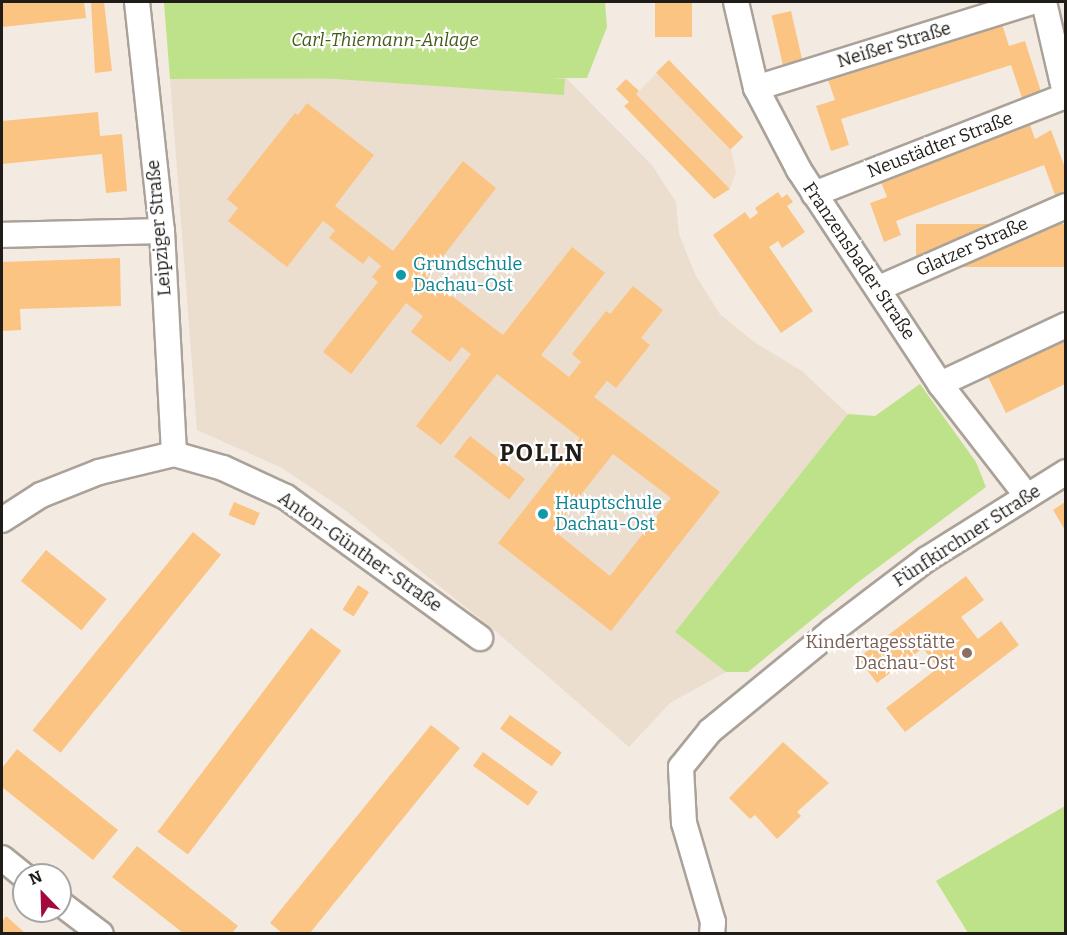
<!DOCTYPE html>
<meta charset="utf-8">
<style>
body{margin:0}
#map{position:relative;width:1067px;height:935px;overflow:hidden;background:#f3ebe1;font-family:Bitter,serif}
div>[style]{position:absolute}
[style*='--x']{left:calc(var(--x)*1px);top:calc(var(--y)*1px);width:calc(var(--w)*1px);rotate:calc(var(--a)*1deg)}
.industrial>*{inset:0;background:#f1dfce}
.built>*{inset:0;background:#ecdece}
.green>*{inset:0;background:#bee289;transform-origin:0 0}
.building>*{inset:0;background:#fbc483;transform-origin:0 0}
.roads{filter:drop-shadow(2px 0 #aaa299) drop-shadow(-2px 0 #aaa299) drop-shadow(0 2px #aaa299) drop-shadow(0 -2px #aaa299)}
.street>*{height:24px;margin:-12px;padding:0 12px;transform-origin:12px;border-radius:12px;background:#fff}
.dots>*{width:16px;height:16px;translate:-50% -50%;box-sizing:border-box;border:3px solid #fff;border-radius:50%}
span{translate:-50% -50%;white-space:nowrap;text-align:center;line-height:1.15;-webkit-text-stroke:4.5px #fff;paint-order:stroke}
.park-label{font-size:18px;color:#435a18;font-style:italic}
.street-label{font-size:18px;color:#201d19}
.culture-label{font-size:18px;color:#0d838f}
.left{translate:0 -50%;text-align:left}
.education-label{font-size:18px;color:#785e54}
.right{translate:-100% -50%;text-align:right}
.district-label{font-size:24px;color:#201d19;font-weight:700;letter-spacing:1.5px}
.frame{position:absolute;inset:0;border:3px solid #201d19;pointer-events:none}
.north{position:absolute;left:12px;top:863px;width:60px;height:60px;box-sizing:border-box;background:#fff;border:2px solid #a6a5a3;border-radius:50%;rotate:337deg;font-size:16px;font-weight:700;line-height:24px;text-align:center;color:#201d19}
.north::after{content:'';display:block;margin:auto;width:21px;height:27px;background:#a4093c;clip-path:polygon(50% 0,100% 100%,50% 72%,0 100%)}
</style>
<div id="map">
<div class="industrial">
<i style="clip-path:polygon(657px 73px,731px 149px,736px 172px,730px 189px,636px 94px)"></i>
</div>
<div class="built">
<i style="clip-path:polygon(566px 78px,652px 165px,676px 202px,679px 234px,696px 276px,720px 314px,754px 342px,802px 371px,848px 414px,675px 632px,726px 672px,670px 703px,629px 747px,500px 635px,346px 511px,280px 467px,197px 430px,170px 79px)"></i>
</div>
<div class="green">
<i style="clip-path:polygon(164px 2px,605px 2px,607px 27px,587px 78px,170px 79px)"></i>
<i style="left:565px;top:79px;width:16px;height:391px;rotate:94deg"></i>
<i style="clip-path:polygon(920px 384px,976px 462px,986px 487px,857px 583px,748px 672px,726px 672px,675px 632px,848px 414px,875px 416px)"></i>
<i style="clip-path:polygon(1065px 806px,1065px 932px,968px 933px,936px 881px)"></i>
</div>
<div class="building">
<i style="clip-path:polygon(2px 2px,84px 2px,86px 18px,2px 27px)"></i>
<i style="clip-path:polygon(91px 2px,104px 2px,112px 71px,95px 73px)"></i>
<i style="left:655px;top:2px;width:37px;height:35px"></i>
<i style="left:791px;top:11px;width:50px;height:20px;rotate:77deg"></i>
<i style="clip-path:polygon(1002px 24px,1009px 46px,1025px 41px,1043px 98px,1024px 104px,1011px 65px,841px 119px,849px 145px,831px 151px,816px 106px,835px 100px,828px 80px)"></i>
<i style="left:669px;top:60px;width:107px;height:18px;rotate:46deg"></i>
<i style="clip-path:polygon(626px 79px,639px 91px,636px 94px,730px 189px,714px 199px,624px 106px,629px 102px,616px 89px)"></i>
<i style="clip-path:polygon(evenodd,307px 103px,374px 155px,335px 206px,393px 251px,463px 161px,496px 188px,427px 277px,503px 335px,572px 247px,605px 273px,541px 355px,569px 377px,581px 362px,572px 354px,606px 311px,610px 314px,633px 286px,663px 310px,641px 338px,650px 345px,616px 388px,607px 381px,594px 397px,720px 492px,611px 631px,498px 543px,580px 438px,497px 374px,441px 445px,416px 426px,471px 354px,462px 347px,450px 362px,411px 332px,423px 316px,406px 303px,351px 374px,323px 352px,378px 282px,372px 277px,381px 266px,369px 256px,363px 264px,329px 238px,335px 230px,323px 221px,287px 267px,228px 221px,238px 208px,227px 199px,295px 113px,298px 115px,307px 103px,613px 454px,671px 498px,610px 576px,553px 530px,613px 454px)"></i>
<i style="clip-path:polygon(98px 112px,100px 136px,122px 134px,127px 191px,106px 193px,102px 154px,2px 164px,2px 121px)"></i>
<i style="clip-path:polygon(1030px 125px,1035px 139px,1051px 130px,1065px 168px,1065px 191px,1055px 195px,1044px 165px,896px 221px,901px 235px,884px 242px,870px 203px,887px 197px,881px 182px)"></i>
<i style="clip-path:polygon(778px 192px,782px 198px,787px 194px,793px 202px,787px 206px,805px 232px,782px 248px,778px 241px,769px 247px,813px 311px,781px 333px,713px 235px,745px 212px,750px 219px,758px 213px,755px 208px)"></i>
<i style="left:1065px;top:224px;width:43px;height:149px;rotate:90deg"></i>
<i style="clip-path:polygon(120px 258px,121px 306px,20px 309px,21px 330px,2px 331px,2px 262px)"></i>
<i style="clip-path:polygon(1065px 339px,1065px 384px,1006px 413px,988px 377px)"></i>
<i style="left:470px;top:436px;width:70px;height:26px;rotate:38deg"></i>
<i style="left:234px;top:502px;width:28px;height:14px;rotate:23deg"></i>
<i style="clip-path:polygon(1065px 502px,1065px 530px,1053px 510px)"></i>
<i style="left:193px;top:532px;width:36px;height:255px;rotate:39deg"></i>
<i style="left:46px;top:550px;width:78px;height:40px;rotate:39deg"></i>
<i style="clip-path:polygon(966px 576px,984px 600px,961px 617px,978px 639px,1001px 621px,1019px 645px,905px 732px,886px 708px,938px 668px,923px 648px,877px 683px,858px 658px)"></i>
<i style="left:358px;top:585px;width:13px;height:29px;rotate:32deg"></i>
<i style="left:311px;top:628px;width:38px;height:255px;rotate:37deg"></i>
<i style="left:510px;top:715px;width:64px;height:17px;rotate:36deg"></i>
<i style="clip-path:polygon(431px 725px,460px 748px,310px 933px,282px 933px,270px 923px)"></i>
<i style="clip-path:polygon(783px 742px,829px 783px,797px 812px,801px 816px,777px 839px,755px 815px,750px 819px,729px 798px)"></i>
<i style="clip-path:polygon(17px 749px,118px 830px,93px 860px,2px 787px,2px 768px)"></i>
<i style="left:483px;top:752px;width:68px;height:17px;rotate:36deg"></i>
<i style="clip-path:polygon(137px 846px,238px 926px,232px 933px,183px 933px,112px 877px)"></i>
<i style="clip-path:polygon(6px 916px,25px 933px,2px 933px,2px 922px)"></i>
</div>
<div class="roads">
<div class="street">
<i style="--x:137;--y:2;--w:230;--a:83.8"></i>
<i style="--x:162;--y:231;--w:223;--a:86.9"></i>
<i style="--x:736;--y:2;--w:88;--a:76.9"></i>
<i style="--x:756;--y:88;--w:93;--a:62.3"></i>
<i style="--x:799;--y:170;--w:256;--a:56.6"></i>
<i style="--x:940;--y:384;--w:142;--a:52.2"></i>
<i style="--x:1044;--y:2;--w:98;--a:77"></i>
<i style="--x:756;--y:88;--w:289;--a:-17.3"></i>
<i style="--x:814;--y:194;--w:269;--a:-21.3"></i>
<i style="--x:2;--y:235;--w:160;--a:-1.4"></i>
<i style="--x:879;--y:288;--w:204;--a:-23.7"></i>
<i style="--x:940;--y:384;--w:139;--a:-25.1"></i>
<i style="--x:2;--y:520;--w:46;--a:-32.7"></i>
<i style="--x:41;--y:495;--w:62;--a:-21.6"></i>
<i style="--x:99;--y:472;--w:77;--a:-13.5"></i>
<i style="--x:174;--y:454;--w:51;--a:15.9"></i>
<i style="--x:223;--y:468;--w:69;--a:24.7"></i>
<i style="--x:286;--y:497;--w:240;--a:36"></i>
<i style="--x:2;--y:858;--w:28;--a:39"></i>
<i style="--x:60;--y:903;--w:51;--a:37.1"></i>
<i style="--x:712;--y:934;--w:12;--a:-85"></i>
<i style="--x:713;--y:922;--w:103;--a:-106.3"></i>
<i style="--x:684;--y:823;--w:56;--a:-93.1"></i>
<i style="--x:681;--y:767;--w:46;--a:-51.1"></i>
<i style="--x:710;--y:731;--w:158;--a:-39.3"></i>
<i style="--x:832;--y:631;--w:119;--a:-37.2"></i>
<i style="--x:927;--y:559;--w:164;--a:-32"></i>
</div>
</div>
<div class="dots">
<i style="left:401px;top:275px;background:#0f9aa8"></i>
<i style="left:543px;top:514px;background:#0f9aa8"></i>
<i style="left:967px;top:653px;background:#8d6e63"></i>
</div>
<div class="park-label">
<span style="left:385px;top:40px">Carl-Thiemann-Anlage</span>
</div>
<div class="street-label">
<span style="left:894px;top:45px;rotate:-17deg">Neißer Straße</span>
<span style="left:940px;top:145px;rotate:-21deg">Neustädter Straße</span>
<span style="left:159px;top:228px;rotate:-95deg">Leipziger Straße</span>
<span style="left:972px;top:247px;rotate:-24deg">Glatzer Straße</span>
<span style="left:859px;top:261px;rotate:56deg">Franzensbader Straße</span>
<span style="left:967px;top:536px;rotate:-33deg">Fünfkirchner Straße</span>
<span style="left:360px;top:552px;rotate:35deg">Anton-Günther-Straße</span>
</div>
<div class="culture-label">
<span class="left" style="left:413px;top:275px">Grundschule<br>Dachau-Ost</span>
<span class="left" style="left:555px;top:514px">Hauptschule<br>Dachau-Ost</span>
</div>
<div class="education-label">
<span class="right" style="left:955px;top:653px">Kindertagesstätte<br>Dachau-Ost</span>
</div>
<div class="district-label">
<span style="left:542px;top:454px">POLLN</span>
</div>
<div class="frame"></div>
<div class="north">N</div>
</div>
